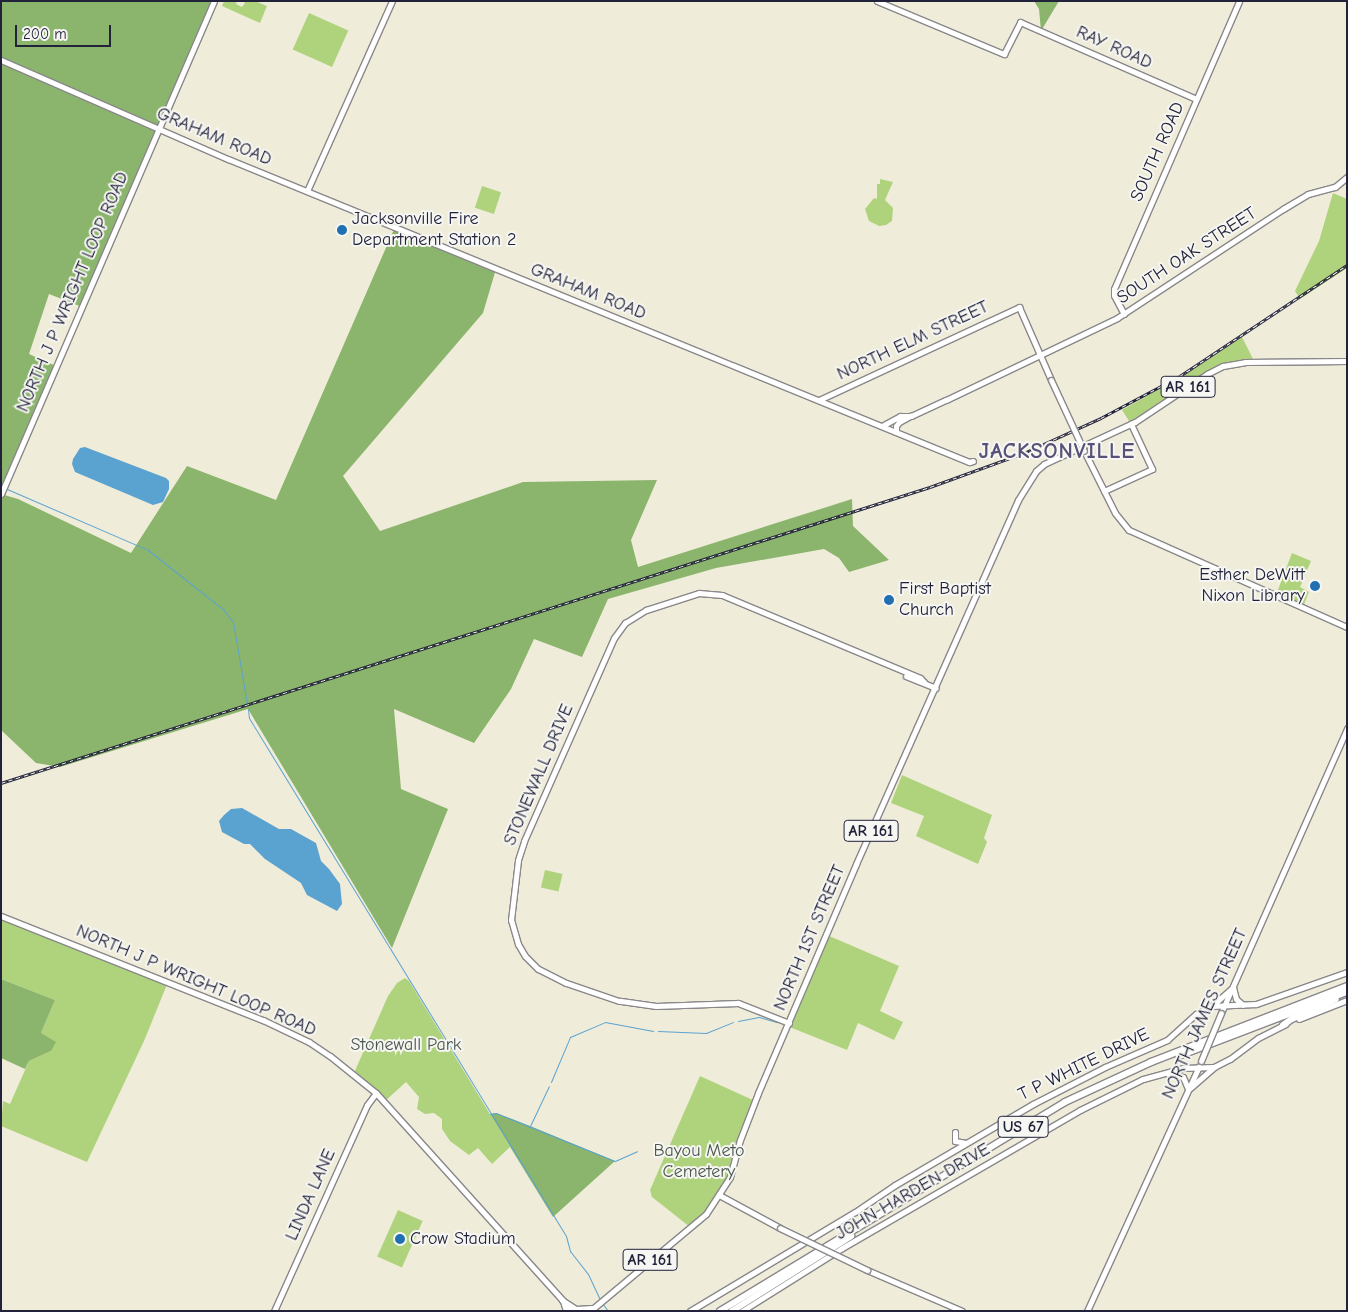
<!DOCTYPE html>
<style>
body{margin:0}
#map{position:relative;width:1348px;height:1312px;overflow:hidden;background:#f0ecda;font-family:"Comic Neue",sans-serif}
div>[style]{position:absolute}
[style*='--x']{left:calc(var(--x)*1px);top:calc(var(--y)*1px);width:calc(var(--w)*1px);rotate:calc(var(--a)*1deg)}
.green>*{inset:0;background:#afd37c;transform-origin:0 0}
.forest>*{inset:0;background:#8bb56c}
.water>*{inset:0;background:#5aa3d1}
.stream>*{height:1px;margin:-0.5px;padding:0 0.5px;transform-origin:0.5px;border-radius:0.5px;background:#5aa3d1}
.roads{filter:drop-shadow(1px 0 #89878a) drop-shadow(-1px 0 #89878a) drop-shadow(0 1px #89878a) drop-shadow(0 -1px #89878a)}
.secondary>*{height:5px;margin:-2.5px;padding:0 2.5px;transform-origin:2.5px;border-radius:2.5px;background:#fff}
.primary>*{height:5px;margin:-2.5px;padding:0 2.5px;transform-origin:2.5px;border-radius:2.5px;background:#fff}
.highway>*{height:6px;margin:-3px;padding:0 3px;transform-origin:3px;border-radius:3px;background:#fff}
.rail>*{height:3px;margin-top:-1.5px;transform-origin:0;background:repeating-linear-gradient(90deg,#f6f6f2 0 4px,#22223b 0 8px);box-sizing:border-box;border-block:1px solid #22223b}
.bridges{filter:drop-shadow(1px 0 #89878a) drop-shadow(-1px 0 #89878a) drop-shadow(0 1px #89878a) drop-shadow(0 -1px #89878a)}
.secondary-bridge>*{height:5px;margin:-2.5px;padding:0 2.5px;transform-origin:2.5px;border-radius:2.5px;background:#fff}
.primary-bridge>*{height:5px;margin:-2.5px;padding:0 2.5px;transform-origin:2.5px;border-radius:2.5px;background:#fff}
.dots>*{width:14px;height:14px;translate:-50% -50%;box-sizing:border-box;border:2px solid #f6f6f2;border-radius:50%}
span{translate:-50% -50%;white-space:nowrap;text-align:center;line-height:1.15;-webkit-text-stroke:4px #f6f6f2;paint-order:stroke}
.shield-label span{padding:1px 4px;background:#f6f6f2;border:1px solid;border-radius:4px;-webkit-text-stroke-width:0}
.shield-label{font-size:16px;color:#22223b;font-weight:700}
.street-label{font-size:18px;color:#22223b}
.poi-label{font-size:18px;color:#22223b}
.left{translate:0 -50%;text-align:left}
.right{translate:-100% -50%;text-align:right}
.park-label{font-size:18px;color:#4c574e}
.district-label{font-size:22px;color:#585278;font-weight:700;letter-spacing:1px}
.frame{position:absolute;inset:0;border:2px solid #22223b;pointer-events:none}
.scale{position:absolute;left:15px;top:25px;width:96px;height:22px;box-sizing:border-box;border:2px solid #22223b;border-top:0;padding-left:6px;font-size:15px;line-height:18px;white-space:nowrap;color:#22223b;-webkit-text-stroke:4px #f6f6f2;paint-order:stroke}
</style>
<div id="map">
<div class="green">
<i style="clip-path:polygon(224px 1px,237px 1px,236px 4px,242px 7px,245px 3px,242px 1px,255px 1px,267px 6px,260px 23px,222px 6px)"></i>
<i style="left:309px;top:13px;width:43px;height:40px;rotate:24deg"></i>
<i style="clip-path:polygon(880px 179px,893px 182px,885px 200px,893px 208px,892px 221px,886px 225px,879px 226px,869px 221px,865px 209px,874px 198px,877px 199px,877px 184px,880px 184px)"></i>
<i style="left:482px;top:186px;width:20px;height:23px;rotate:18deg"></i>
<i style="clip-path:polygon(1333px 193px,1347px 199px,1347px 268px,1300px 299px,1295px 291px,1319px 241px)"></i>
<i style="clip-path:polygon(1242px 337px,1254px 361px,1223px 366px,1131px 424px,1122px 410px,1188px 373px)"></i>
<i style="clip-path:polygon(1292px 553px,1311px 561px,1300px 587px,1309px 592px,1303px 607px,1276px 595px)"></i>
<i style="clip-path:polygon(902px 775px,992px 815px,984px 838px,987px 842px,978px 864px,916px 836px,924px 816px,891px 803px)"></i>
<i style="left:545px;top:870px;width:18px;height:18px;rotate:13deg"></i>
<i style="clip-path:polygon(1px 916px,168px 982px,144px 1041px,87px 1162px,1px 1126px,3px 1101px,10px 1104px,29px 1061px,51px 1051px,41px 1033px,55px 1000px,1px 979px)"></i>
<i style="clip-path:polygon(827px 935px,899px 966px,880px 1011px,903px 1022px,894px 1040px,858px 1023px,847px 1050px,787px 1026px)"></i>
<i style="clip-path:polygon(405px 978px,409px 981px,510px 1147px,492px 1164px,478px 1148px,469px 1155px,450px 1141px,442px 1129px,442px 1119px,434px 1113px,425px 1114px,417px 1109px,419px 1097px,406px 1082px,384px 1102px,354px 1073px,388px 996px,397px 983px)"></i>
<i style="clip-path:polygon(700px 1076px,755px 1101px,734px 1164px,714px 1204px,690px 1227px,652px 1197px,650px 1190px)"></i>
<i style="left:398px;top:1210px;width:27px;height:51px;rotate:24deg"></i>
</div>
<div class="forest">
<i style="clip-path:polygon(1px 1px,214px 1px,82px 307px,49px 294px,29px 354px,56px 366px,4px 488px,1px 487px)"></i>
<i style="clip-path:polygon(1034px 1px,1059px 1px,1041px 31px,1039px 9px)"></i>
<i style="clip-path:polygon(395px 227px,496px 269px,483px 313px,343px 476px,380px 531px,523px 482px,657px 480px,631px 540px,638px 567px,852px 499px,853px 526px,889px 560px,849px 572px,839px 558px,824px 549px,716px 568px,608px 599px,582px 657px,534px 639px,511px 689px,474px 743px,394px 709px,401px 789px,448px 809px,392px 948px,248px 709px,60px 767px,36px 763px,1px 730px,1px 494px,18px 499px,131px 553px,187px 466px,276px 500px)"></i>
<i style="clip-path:polygon(1px 979px,55px 1000px,41px 1033px,56px 1042px,51px 1051px,29px 1061px,25px 1069px,1px 1058px)"></i>
<i style="clip-path:polygon(496px 1113px,530px 1126px,615px 1161px,553px 1217px,490px 1114px)"></i>
</div>
<div class="water">
<i style="clip-path:polygon(85px 447px,166px 478px,169px 481px,169px 489px,163px 502px,153px 505px,75px 472px,72px 464px,73px 459px,80px 448px)"></i>
<i style="clip-path:polygon(242px 808px,279px 829px,291px 829px,316px 843px,321px 861px,329px 869px,340px 884px,342px 904px,337px 911px,307px 895px,301px 883px,265px 859px,250px 844px,244px 844px,222px 832px,219px 821px,224px 815px,231px 809px)"></i>
</div>
<div class="stream">
<i style="--x:7;--y:489;--w:154;--a:23.4"></i>
<i style="--x:148;--y:550;--w:97;--a:38.3"></i>
<i style="--x:224;--y:610;--w:15;--a:53"></i>
<i style="--x:233;--y:622;--w:83;--a:80.3"></i>
<i style="--x:248;--y:709;--w:9;--a:84"></i>
<i style="--x:249;--y:718;--w:607;--a:58.53"></i>
<i style="--x:566;--y:1236;--w:16;--a:75"></i>
<i style="--x:570;--y:1251;--w:29;--a:52"></i>
<i style="--x:588;--y:1274;--w:29;--a:65"></i>
<i style="--x:738;--y:1021;--w:21;--a:-11"></i>
<i style="--x:759;--y:1017;--w:19;--a:16"></i>
<i style="--x:658;--y:1031;--w:48;--a:2.4"></i>
<i style="--x:706;--y:1033;--w:29;--a:-22"></i>
<i style="--x:551;--y:1082;--w:49;--a:-67.1"></i>
<i style="--x:570;--y:1037;--w:38;--a:-23"></i>
<i style="--x:605;--y:1022;--w:49;--a:10.6"></i>
<i style="--x:490;--y:1114;--w:6;--a:-9"></i>
<i style="--x:496;--y:1113;--w:128;--a:22"></i>
<i style="--x:615;--y:1161;--w:24;--a:-24"></i>
<i style="--x:530;--y:1126;--w:44;--a:-64.6"></i>
<i style="--x:602;--y:1303;--w:10;--a:53"></i>
</div>
<div class="roads">
<div class="secondary">
<i style="--x:877;--y:1;--w:138;--a:22.7"></i>
<i style="--x:1004;--y:54;--w:36;--a:-63"></i>
<i style="--x:1020;--y:22;--w:192;--a:23.6"></i>
<i style="--x:1;--y:60;--w:248;--a:23.6"></i>
<i style="--x:228;--y:159;--w:801;--a:22.24"></i>
<i style="--x:969;--y:462;--w:4;--a:-14"></i>
<i style="--x:307;--y:191;--w:208;--a:-65.9"></i>
<i style="--x:1124;--y:314;--w:21;--a:-118"></i>
<i style="--x:1114;--y:295;--w:6;--a:-90"></i>
<i style="--x:1114;--y:289;--w:314;--a:-66.5"></i>
<i style="--x:819;--y:400;--w:221;--a:-24.9"></i>
<i style="--x:882;--y:426;--w:21;--a:-29"></i>
<i style="--x:900;--y:416;--w:11;--a:0"></i>
<i style="--x:911;--y:416;--w:38;--a:-25"></i>
<i style="--x:946;--y:400;--w:190;--a:-25.6"></i>
<i style="--x:1117;--y:318;--w:199;--a:-33.3"></i>
<i style="--x:1283;--y:209;--w:29;--a:-31"></i>
<i style="--x:1308;--y:194;--w:28;--a:-15"></i>
<i style="--x:1335;--y:187;--w:16;--a:-40"></i>
<i style="--x:896;--y:432;--w:6;--a:-90"></i>
<i style="--x:896;--y:426;--w:5;--a:-53"></i>
<i style="--x:899;--y:422;--w:13;--a:-29"></i>
<i style="--x:1104;--y:491;--w:53;--a:-24.6"></i>
<i style="--x:1152;--y:469;--w:50;--a:-115"></i>
<i style="--x:1;--y:494;--w:537;--a:-66.63"></i>
<i style="--x:906;--y:676;--w:32;--a:22"></i>
<i style="--x:1;--y:916;--w:282;--a:21.7"></i>
<i style="--x:263;--y:1020;--w:51;--a:25.6"></i>
<i style="--x:309;--y:1042;--w:25;--a:34"></i>
<i style="--x:330;--y:1056;--w:59;--a:38.8"></i>
<i style="--x:376;--y:1093;--w:293;--a:48"></i>
<i style="--x:1233;--y:987;--w:12;--a:76"></i>
<i style="--x:1236;--y:999;--w:9;--a:41"></i>
<i style="--x:1212;--y:1006;--w:25;--a:-42"></i>
<i style="--x:1221;--y:1013;--w:312;--a:-66.1"></i>
<i style="--x:1299;--y:1019;--w:52;--a:-21.6"></i>
<i style="--x:789;--y:1023;--w:55;--a:-158.6"></i>
<i style="--x:738;--y:1003;--w:82;--a:177.9"></i>
<i style="--x:656;--y:1006;--w:37;--a:-172"></i>
<i style="--x:619;--y:1001;--w:56;--a:-161.2"></i>
<i style="--x:566;--y:983;--w:31;--a:-153"></i>
<i style="--x:538;--y:969;--w:18;--a:-135"></i>
<i style="--x:525;--y:956;--w:14;--a:-120"></i>
<i style="--x:518;--y:944;--w:25;--a:-106"></i>
<i style="--x:511;--y:920;--w:60;--a:-83.3"></i>
<i style="--x:518;--y:860;--w:20;--a:-72"></i>
<i style="--x:524;--y:841;--w:222;--a:-66.1"></i>
<i style="--x:614;--y:638;--w:19;--a:-54"></i>
<i style="--x:625;--y:623;--w:25;--a:-32"></i>
<i style="--x:646;--y:610;--w:56;--a:-17.8"></i>
<i style="--x:699;--y:593;--w:23;--a:5"></i>
<i style="--x:722;--y:595;--w:215;--a:22.7"></i>
<i style="--x:920;--y:678;--w:6;--a:45"></i>
<i style="--x:1168;--y:1074;--w:15;--a:11"></i>
<i style="--x:1183;--y:1077;--w:13;--a:67"></i>
<i style="--x:1190;--y:1088;--w:32;--a:-41"></i>
<i style="--x:955;--y:1132;--w:9;--a:90"></i>
<i style="--x:955;--y:1141;--w:11;--a:10"></i>
<i style="--x:719;--y:1195;--w:69;--a:28.4"></i>
<i style="--x:867;--y:1270;--w:103;--a:23.3"></i>
<i style="--x:274;--y:1311;--w:226;--a:-65.7"></i>
<i style="--x:367;--y:1105;--w:15;--a:-53"></i>
<i style="--x:690;--y:1311;--w:192;--a:-31"></i>
<i style="--x:855;--y:1212;--w:48;--a:-34"></i>
<i style="--x:895;--y:1185;--w:160;--a:-30.4"></i>
<i style="--x:1033;--y:1104;--w:81;--a:-27.2"></i>
<i style="--x:1105;--y:1067;--w:68;--a:-23.5"></i>
<i style="--x:1167;--y:1040;--w:39;--a:-42"></i>
<i style="--x:1196;--y:1014;--w:18;--a:-27"></i>
<i style="--x:1212;--y:1006;--w:44;--a:-2.6"></i>
<i style="--x:1256;--y:1004;--w:96;--a:-19.4"></i>
<i style="--x:742;--y:1311;--w:118;--a:-32.2"></i>
<i style="--x:842;--y:1248;--w:275;--a:-30.1"></i>
<i style="--x:1080;--y:1110;--w:70;--a:-26.2"></i>
<i style="--x:1143;--y:1079;--w:41;--a:-15.4"></i>
<i style="--x:1183;--y:1068;--w:31;--a:-2"></i>
<i style="--x:1214;--y:1067;--w:18;--a:-27"></i>
<i style="--x:1230;--y:1059;--w:35;--a:-37"></i>
<i style="--x:1258;--y:1038;--w:31;--a:-27"></i>
<i style="--x:1087;--y:1311;--w:269;--a:-65.4"></i>
</div>
<div class="primary">
<i style="--x:1019;--y:307;--w:80;--a:66.3"></i>
<i style="--x:1084;--y:451;--w:69;--a:63.4"></i>
<i style="--x:1115;--y:513;--w:22;--a:51"></i>
<i style="--x:1129;--y:530;--w:239;--a:24"></i>
<i style="--x:562;--y:1300;--w:17;--a:33"></i>
<i style="--x:576;--y:1309;--w:16;--a:-4"></i>
<i style="--x:563;--y:1301;--w:10;--a:73"></i>
<i style="--x:590;--y:1311;--w:151;--a:-39.9"></i>
<i style="--x:706;--y:1214;--w:44;--a:-57"></i>
<i style="--x:730;--y:1177;--w:38;--a:-75"></i>
<i style="--x:740;--y:1140;--w:50;--a:-69"></i>
<i style="--x:758;--y:1093;--w:249;--a:-66.8"></i>
<i style="--x:856;--y:864;--w:398;--a:-66"></i>
<i style="--x:1018;--y:500;--w:34;--a:-58"></i>
<i style="--x:1036;--y:471;--w:11;--a:-41"></i>
<i style="--x:1044;--y:464;--w:100;--a:-24.8"></i>
<i style="--x:1135;--y:422;--w:87;--a:-33.7"></i>
<i style="--x:1207;--y:374;--w:18;--a:-27"></i>
<i style="--x:1223;--y:366;--w:22;--a:-10"></i>
<i style="--x:1245;--y:362;--w:102;--a:-0.6"></i>
</div>
<div class="highway">
<i style="--x:1283;--y:1025;--w:11;--a:-34"></i>
<i style="--x:1292;--y:1019;--w:48;--a:-24.4"></i>
<i style="--x:1179;--y:1056;--w:180;--a:-20.9"></i>
<i style="--x:720;--y:1311;--w:403;--a:-31.2"></i>
<i style="--x:1065;--y:1102;--w:95;--a:-24.9"></i>
<i style="--x:1151;--y:1062;--w:210;--a:-21.2"></i>
<i style="--x:732;--y:1311;--w:141;--a:-32.2"></i>
</div>
</div>
<div class="rail">
<i style="--x:1;--y:783;--w:975;--a:-17.67"></i>
<i style="--x:930;--y:487;--w:100;--a:-19.9"></i>
<i style="--x:1024;--y:453;--w:85;--a:-24.4"></i>
<i style="--x:1101;--y:418;--w:89;--a:-28"></i>
<i style="--x:1180;--y:376;--w:201;--a:-33.6"></i>
</div>
<div class="bridges">
<div class="secondary-bridge">
<i style="--x:1201;--y:1061;--w:52;--a:-67.4"></i>
<i style="--x:780;--y:1228;--w:97;--a:25.8"></i>
</div>
<div class="primary-bridge">
<i style="--x:1051;--y:380;--w:78;--a:65.1"></i>
</div>
</div>
<div class="dots">
<i style="left:342px;top:230px;background:#1f6fb2"></i>
<i style="left:1315px;top:586px;background:#1f6fb2"></i>
<i style="left:889px;top:600px;background:#1f6fb2"></i>
<i style="left:400px;top:1239px;background:#1f6fb2"></i>
</div>
<div class="shield-label">
<span style="left:1188px;top:387px">AR 161</span>
<span style="left:871px;top:831px">AR 161</span>
<span style="left:1023px;top:1127px">US 67</span>
<span style="left:650px;top:1260px">AR 161</span>
</div>
<div class="street-label">
<span style="left:1114px;top:48px;rotate:24deg">RAY ROAD</span>
<span style="left:214px;top:137px;rotate:23deg">GRAHAM ROAD</span>
<span style="left:1158px;top:152px;rotate:-66deg">SOUTH ROAD</span>
<span style="left:1187px;top:256px;rotate:-33deg">SOUTH OAK STREET</span>
<span style="left:73px;top:292px;rotate:-67deg">NORTH J P WRIGHT LOOP ROAD</span>
<span style="left:588px;top:292px;rotate:22deg">GRAHAM ROAD</span>
<span style="left:913px;top:341px;rotate:-25deg">NORTH ELM STREET</span>
<span style="left:539px;top:775px;rotate:-67deg">STONEWALL DRIVE</span>
<span style="left:810px;top:938px;rotate:-67deg">NORTH 1ST STREET</span>
<span style="left:196px;top:981px;rotate:23deg">NORTH J P WRIGHT LOOP ROAD</span>
<span style="left:1205px;top:1014px;rotate:-66deg">NORTH JAMES STREET</span>
<span style="left:1084px;top:1065px;rotate:-26deg">T P WHITE DRIVE</span>
<span style="left:913px;top:1192px;rotate:-30deg">JOHN HARDEN DRIVE</span>
<span style="left:311px;top:1195px;rotate:-66deg">LINDA LANE</span>
</div>
<div class="poi-label">
<span class="left" style="left:352px;top:230px">Jacksonville Fire<br>Department Station 2</span>
<span class="right" style="left:1305px;top:586px">Esther DeWitt<br>Nixon Library</span>
<span class="left" style="left:899px;top:600px">First Baptist<br>Church</span>
<span class="left" style="left:410px;top:1239px">Crow Stadium</span>
</div>
<div class="park-label">
<span style="left:406px;top:1045px">Stonewall Park</span>
<span style="left:699px;top:1162px">Bayou Meto<br>Cemetery</span>
</div>
<div class="district-label">
<span style="left:1057px;top:452px">JACKSONVILLE</span>
</div>
<div class="frame"></div>
<div class="scale">200 m</div>
</div>
